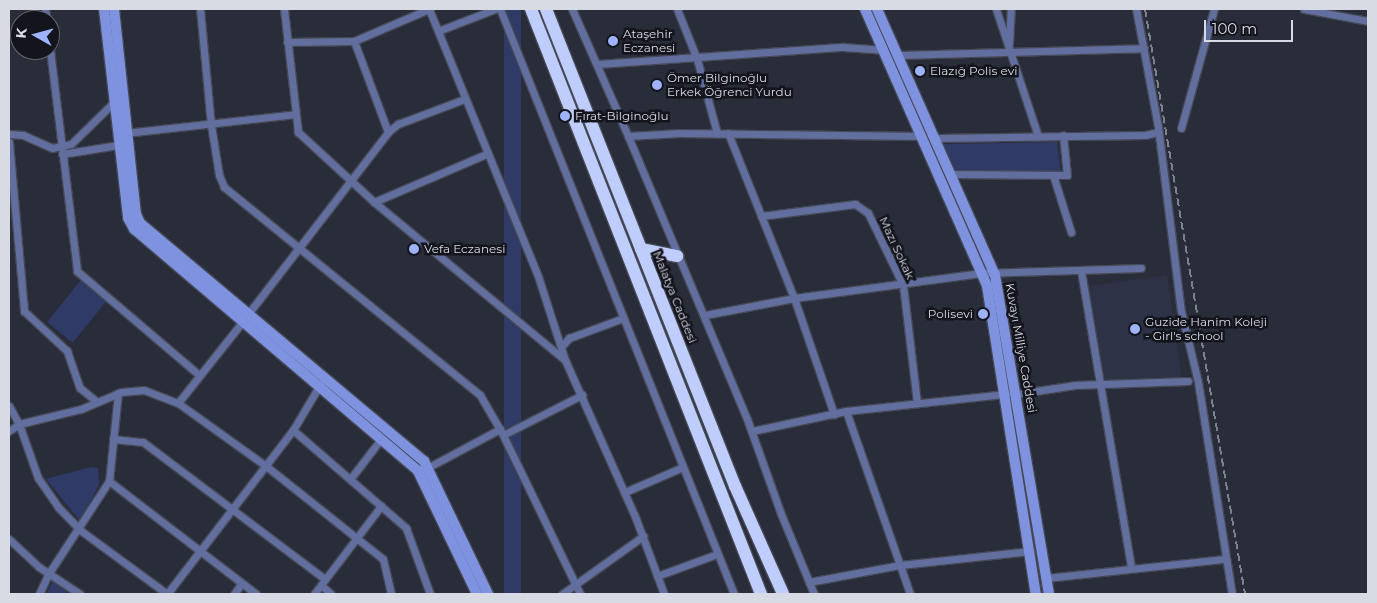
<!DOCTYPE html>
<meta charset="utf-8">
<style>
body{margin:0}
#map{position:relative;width:1377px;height:603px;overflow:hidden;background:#292d3a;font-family:Montserrat,sans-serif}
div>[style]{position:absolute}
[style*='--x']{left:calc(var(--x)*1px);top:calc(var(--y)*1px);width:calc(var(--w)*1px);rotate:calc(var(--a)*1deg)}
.built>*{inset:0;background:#2d3246;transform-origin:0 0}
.green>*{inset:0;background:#303a66;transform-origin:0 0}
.roads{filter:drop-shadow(1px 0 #454955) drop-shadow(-1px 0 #454955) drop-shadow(0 1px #454955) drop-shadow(0 -1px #454955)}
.street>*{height:7px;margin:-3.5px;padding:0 3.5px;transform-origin:3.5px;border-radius:3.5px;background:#616e9e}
.secondary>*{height:10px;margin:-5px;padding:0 5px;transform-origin:5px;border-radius:5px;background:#7e92df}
.highway>*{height:12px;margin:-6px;padding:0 6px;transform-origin:6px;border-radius:6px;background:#bfcdfd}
.rail>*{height:2px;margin-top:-1px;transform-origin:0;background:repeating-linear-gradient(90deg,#7d818c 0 8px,transparent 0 12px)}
.dots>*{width:14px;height:14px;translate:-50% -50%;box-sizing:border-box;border:2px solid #14151c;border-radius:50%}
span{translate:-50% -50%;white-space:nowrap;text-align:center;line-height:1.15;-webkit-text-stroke:5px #14151c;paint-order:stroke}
.poi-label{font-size:12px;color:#d8dbe4}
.left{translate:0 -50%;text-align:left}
.right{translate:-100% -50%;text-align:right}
.street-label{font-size:12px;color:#d8dbe4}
.frame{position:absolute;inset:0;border:10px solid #d8dbe4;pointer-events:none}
.north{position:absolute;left:10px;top:10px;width:50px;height:50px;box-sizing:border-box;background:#14151c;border:1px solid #62646c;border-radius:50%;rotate:277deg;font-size:14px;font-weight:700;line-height:20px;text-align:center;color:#d8dbe4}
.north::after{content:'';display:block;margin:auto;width:18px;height:22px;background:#9fb3fd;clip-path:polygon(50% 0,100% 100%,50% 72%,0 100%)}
.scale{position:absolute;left:1204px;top:20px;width:89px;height:22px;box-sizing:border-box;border:2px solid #d8dbe4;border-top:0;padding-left:6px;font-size:15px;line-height:18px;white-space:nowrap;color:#d8dbe4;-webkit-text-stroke:4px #14151c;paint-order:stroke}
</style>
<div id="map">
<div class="built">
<i style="left:1167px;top:275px;width:104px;height:80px;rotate:82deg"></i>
</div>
<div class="green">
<i style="left:504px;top:9px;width:17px;height:630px"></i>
<i style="clip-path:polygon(1057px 142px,1061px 172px,954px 170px,943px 144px)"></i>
<i style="left:81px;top:280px;width:33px;height:54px;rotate:39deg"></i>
<i style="clip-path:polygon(91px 467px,98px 468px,99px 485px,80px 521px,46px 479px)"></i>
<i style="clip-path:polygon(53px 581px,69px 594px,46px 594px)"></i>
</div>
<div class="roads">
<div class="street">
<i style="--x:45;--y:9;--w:11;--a:80"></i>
<i style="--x:200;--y:9;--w:117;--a:84.6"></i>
<i style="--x:211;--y:125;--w:51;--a:80.9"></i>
<i style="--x:219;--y:175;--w:13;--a:67"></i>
<i style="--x:224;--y:187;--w:330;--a:39.1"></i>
<i style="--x:480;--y:395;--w:39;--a:60"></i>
<i style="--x:500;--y:429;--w:183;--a:64.1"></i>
<i style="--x:284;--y:9;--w:124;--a:83.5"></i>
<i style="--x:298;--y:132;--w:103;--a:42.6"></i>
<i style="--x:374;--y:202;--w:248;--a:39.6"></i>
<i style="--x:429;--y:9;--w:288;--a:67.8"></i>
<i style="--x:538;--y:276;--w:88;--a:72.2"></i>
<i style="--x:565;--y:360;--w:174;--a:65.9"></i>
<i style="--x:636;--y:519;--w:80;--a:69.5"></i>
<i style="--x:500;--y:9;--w:630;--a:68.2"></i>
<i style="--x:572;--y:9;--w:139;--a:66.2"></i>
<i style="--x:628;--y:136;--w:52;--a:-3.3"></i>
<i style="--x:680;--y:133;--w:239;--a:0.7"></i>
<i style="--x:677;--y:9;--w:54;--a:68.2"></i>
<i style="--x:697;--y:59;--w:77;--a:74.9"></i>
<i style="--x:996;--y:9;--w:134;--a:71.7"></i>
<i style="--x:1136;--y:9;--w:120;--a:79.4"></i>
<i style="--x:1158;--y:127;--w:185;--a:82.9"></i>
<i style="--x:1181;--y:311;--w:73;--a:76.5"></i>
<i style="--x:1198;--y:382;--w:215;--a:80.9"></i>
<i style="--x:1304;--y:9;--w:65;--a:10.6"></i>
<i style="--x:438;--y:31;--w:61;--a:-21.1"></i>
<i style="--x:287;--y:42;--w:67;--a:-0.9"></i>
<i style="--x:1009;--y:44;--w:35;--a:-87"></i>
<i style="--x:50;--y:50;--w:223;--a:83"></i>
<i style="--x:77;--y:271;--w:159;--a:40.4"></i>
<i style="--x:899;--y:55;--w:245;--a:-1.6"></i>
<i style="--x:598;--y:64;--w:246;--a:-4"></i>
<i style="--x:843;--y:47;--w:39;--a:4"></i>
<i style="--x:1181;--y:128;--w:123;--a:-74.5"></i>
<i style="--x:388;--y:132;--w:97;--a:-110.5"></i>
<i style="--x:354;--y:41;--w:82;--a:-23.1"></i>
<i style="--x:125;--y:133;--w:172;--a:-6.3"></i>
<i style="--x:728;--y:133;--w:178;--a:68.2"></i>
<i style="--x:794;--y:298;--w:123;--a:71"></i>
<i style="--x:9;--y:134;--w:14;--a:4"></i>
<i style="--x:23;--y:135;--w:32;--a:24"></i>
<i style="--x:52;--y:148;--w:19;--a:-12"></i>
<i style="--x:71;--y:144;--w:59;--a:-44.3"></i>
<i style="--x:628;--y:136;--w:307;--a:67.2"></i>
<i style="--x:747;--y:419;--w:101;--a:70.3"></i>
<i style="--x:781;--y:514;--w:87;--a:67.6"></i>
<i style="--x:935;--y:138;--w:210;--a:-0.8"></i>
<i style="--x:1145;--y:135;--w:13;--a:-13"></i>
<i style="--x:9;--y:142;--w:170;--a:84.9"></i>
<i style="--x:24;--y:311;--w:59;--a:42.9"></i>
<i style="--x:67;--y:351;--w:39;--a:71"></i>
<i style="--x:80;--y:388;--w:22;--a:39"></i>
<i style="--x:62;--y:154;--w:63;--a:-9.2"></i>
<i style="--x:951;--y:174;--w:116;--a:0.5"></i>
<i style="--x:1067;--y:175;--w:40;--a:-95.7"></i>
<i style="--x:1053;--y:175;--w:60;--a:72.5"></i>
<i style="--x:374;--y:202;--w:122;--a:-23.2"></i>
<i style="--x:761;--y:216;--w:95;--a:-7.3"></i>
<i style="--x:855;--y:204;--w:16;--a:35"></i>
<i style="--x:868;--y:213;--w:80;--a:64.1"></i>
<i style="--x:903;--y:285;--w:119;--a:83.2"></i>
<i style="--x:1081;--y:271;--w:300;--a:80.4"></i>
<i style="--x:248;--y:314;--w:230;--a:-52.4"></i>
<i style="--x:388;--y:132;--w:13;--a:-39"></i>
<i style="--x:398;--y:124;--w:71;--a:-20.7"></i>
<i style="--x:705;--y:315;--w:91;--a:-10.8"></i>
<i style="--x:794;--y:298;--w:189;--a:-7.6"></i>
<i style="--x:981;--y:273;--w:160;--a:-1.8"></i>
<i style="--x:562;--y:346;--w:11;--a:-49"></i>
<i style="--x:569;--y:338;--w:58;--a:-20.3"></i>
<i style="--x:118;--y:393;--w:88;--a:95.8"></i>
<i style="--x:109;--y:481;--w:185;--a:37.5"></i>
<i style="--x:1016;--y:394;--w:60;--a:-8.7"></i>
<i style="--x:1075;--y:385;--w:113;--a:-2"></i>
<i style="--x:178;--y:403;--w:105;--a:-51.6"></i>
<i style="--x:9;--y:406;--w:21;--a:61"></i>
<i style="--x:19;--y:424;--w:64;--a:-13.6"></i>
<i style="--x:81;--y:409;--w:43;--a:-23"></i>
<i style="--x:121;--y:392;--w:23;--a:-5"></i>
<i style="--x:144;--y:390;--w:36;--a:21"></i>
<i style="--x:178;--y:403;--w:108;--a:35.6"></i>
<i style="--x:266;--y:466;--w:149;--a:38.5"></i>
<i style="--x:383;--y:559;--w:36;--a:77"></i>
<i style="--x:846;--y:411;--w:194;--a:70.7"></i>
<i style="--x:293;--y:430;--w:150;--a:40.9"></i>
<i style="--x:406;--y:528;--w:70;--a:70"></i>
<i style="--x:9;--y:431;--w:12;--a:-35"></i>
<i style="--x:19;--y:424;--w:57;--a:70.6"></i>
<i style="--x:38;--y:478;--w:35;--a:55"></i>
<i style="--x:58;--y:507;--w:32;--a:46"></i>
<i style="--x:80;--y:530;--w:108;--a:36.3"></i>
<i style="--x:752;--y:431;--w:96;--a:-12"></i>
<i style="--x:846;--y:411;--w:161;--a:-6.1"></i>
<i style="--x:503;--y:435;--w:89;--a:-26.9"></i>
<i style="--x:113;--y:439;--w:30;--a:6"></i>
<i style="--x:143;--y:442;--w:228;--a:37"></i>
<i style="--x:427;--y:468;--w:83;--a:-28.1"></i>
<i style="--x:351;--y:478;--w:49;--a:-52.4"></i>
<i style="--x:625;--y:492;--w:63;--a:-23.3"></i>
<i style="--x:9;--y:539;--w:41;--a:43"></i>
<i style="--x:39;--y:567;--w:49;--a:33.4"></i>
<i style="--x:657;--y:576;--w:64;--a:-20.1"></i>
<i style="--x:1046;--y:578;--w:180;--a:-6.1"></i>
<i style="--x:809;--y:582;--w:93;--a:-10.6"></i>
<i style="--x:900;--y:565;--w:131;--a:-6.1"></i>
<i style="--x:321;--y:585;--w:13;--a:42"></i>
<i style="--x:39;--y:594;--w:23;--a:-65"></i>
<i style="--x:49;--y:573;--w:110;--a:-56.9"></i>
<i style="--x:167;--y:594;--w:207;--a:-52.5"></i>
<i style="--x:293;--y:430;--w:55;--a:-59.2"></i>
<i style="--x:234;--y:594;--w:12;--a:-55"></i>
<i style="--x:314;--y:594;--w:111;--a:-52.7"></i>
<i style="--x:562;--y:594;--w:100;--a:-35.6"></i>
</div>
<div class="secondary">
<i style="--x:104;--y:9;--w:210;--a:83.4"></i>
<i style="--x:128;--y:218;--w:13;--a:61"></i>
<i style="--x:134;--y:229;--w:373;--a:40.4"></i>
<i style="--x:418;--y:471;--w:136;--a:64.4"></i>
<i style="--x:114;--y:9;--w:206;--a:83.9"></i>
<i style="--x:136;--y:214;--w:10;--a:66"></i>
<i style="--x:140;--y:223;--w:371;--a:40"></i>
<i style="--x:424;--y:461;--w:148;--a:64.3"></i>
<i style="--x:865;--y:9;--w:303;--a:66.2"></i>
<i style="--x:987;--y:286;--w:312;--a:81"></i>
<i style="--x:877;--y:9;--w:291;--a:66.1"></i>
<i style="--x:995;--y:275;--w:324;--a:80.4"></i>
</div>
<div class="highway">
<i style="--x:531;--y:9;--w:629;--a:68.54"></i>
<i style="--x:546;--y:9;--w:513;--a:68.39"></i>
<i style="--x:735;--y:486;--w:118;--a:66"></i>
<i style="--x:641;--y:249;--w:37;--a:11"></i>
</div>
</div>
<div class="rail">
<i style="--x:1145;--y:9;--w:593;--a:80.3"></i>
</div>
<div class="dots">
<i style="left:613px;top:41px;background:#9fb3fd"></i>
<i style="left:920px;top:71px;background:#9fb3fd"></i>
<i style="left:657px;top:85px;background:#9fb3fd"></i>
<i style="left:565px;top:116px;background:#9fb3fd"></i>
<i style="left:414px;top:249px;background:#9fb3fd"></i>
<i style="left:983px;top:314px;background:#9fb3fd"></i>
<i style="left:1135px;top:329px;background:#9fb3fd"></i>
</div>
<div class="poi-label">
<span class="left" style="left:623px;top:41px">Ataşehir<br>Eczanesi</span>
<span class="left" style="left:930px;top:71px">Elazığ Polis evi</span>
<span class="left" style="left:667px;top:85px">Ömer Bilginoğlu<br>Erkek Öğrenci Yurdu</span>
<span class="left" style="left:575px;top:116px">Fırat-Bilginoğlu</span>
<span class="left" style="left:424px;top:249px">Vefa Eczanesi</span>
<span class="right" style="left:973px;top:314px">Polisevi</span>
<span class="left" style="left:1145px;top:329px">Guzide Hanim Koleji<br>- Girl's school</span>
</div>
<div class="street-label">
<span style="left:897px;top:248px;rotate:65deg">Mazı Sokak</span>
<span style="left:675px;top:297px;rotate:68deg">Malatya Caddesi</span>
<span style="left:1021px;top:348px;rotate:80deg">Kuvayı Milliye Caddesi</span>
</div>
<div class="frame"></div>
<div class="north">K</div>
<div class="scale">100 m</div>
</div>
